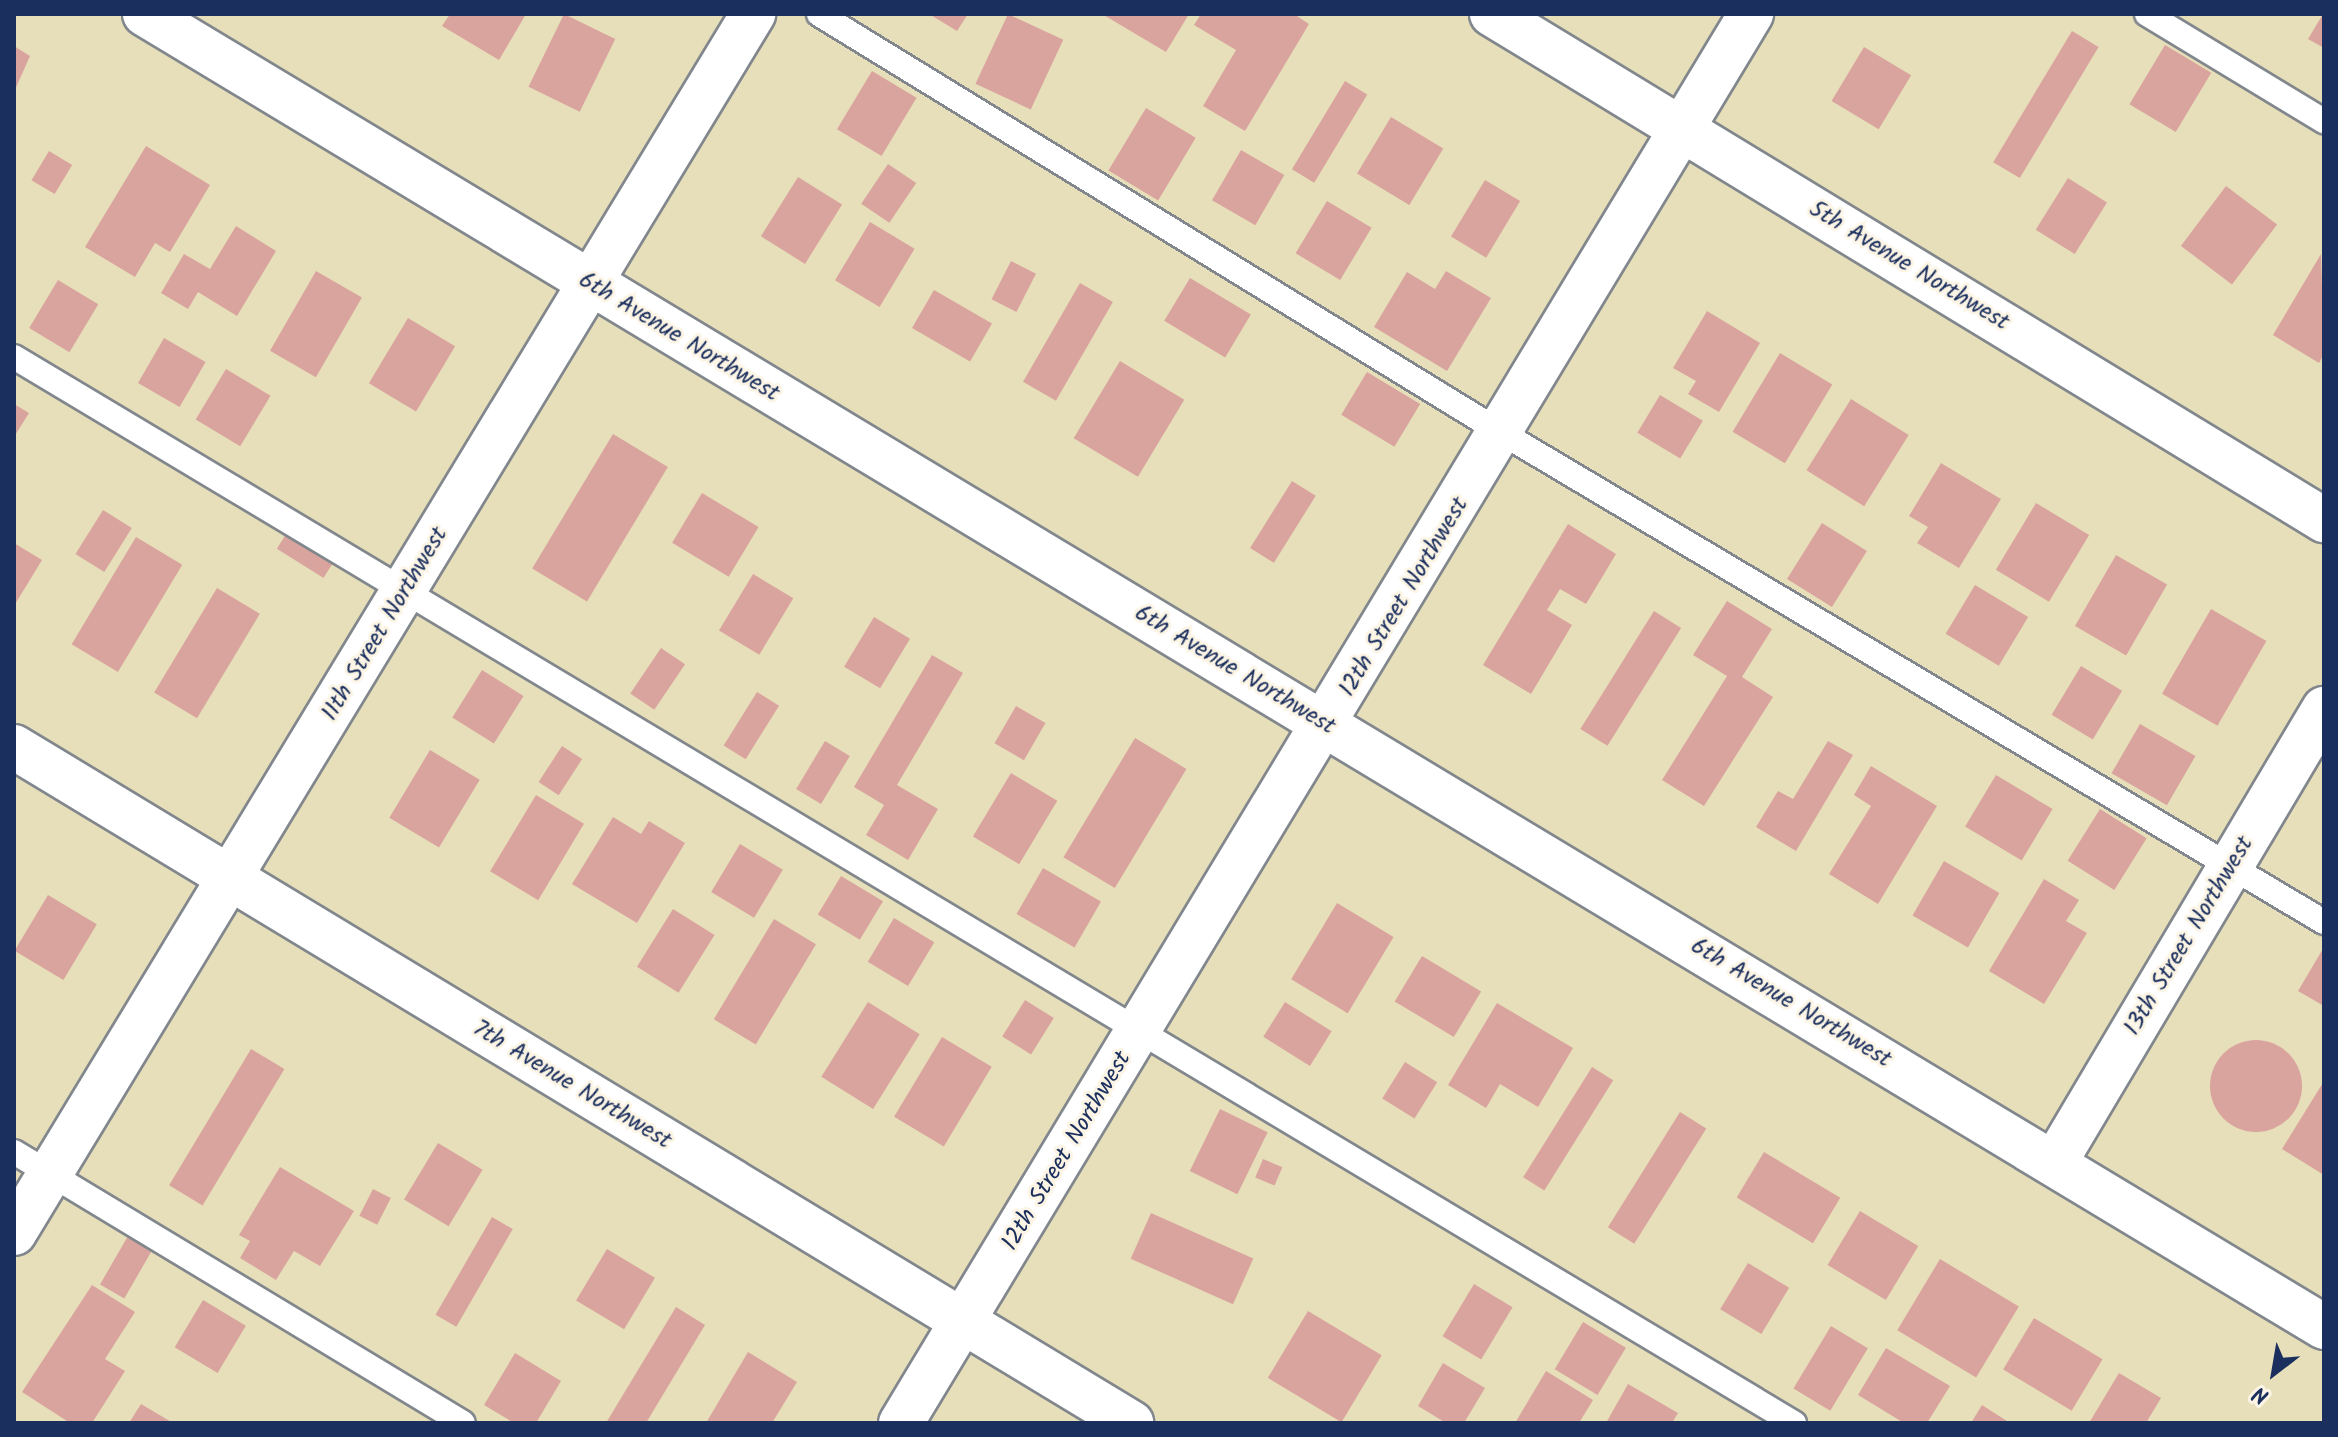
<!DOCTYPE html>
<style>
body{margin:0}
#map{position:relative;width:2338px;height:1437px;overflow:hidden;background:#e7dfba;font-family:Kalam,sans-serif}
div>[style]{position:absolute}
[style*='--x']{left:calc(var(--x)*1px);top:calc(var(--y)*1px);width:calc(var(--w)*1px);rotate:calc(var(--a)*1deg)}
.building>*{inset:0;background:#daa49e;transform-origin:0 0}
.round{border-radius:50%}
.roads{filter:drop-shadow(2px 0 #81878c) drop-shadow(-2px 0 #81878c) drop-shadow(0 2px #81878c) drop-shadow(0 -2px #81878c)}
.lane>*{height:24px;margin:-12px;padding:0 12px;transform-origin:12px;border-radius:12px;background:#fff}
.street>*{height:44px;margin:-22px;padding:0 22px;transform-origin:22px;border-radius:22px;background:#fff}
span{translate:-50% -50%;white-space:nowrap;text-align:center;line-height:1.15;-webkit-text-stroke:6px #fcf5e5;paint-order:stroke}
.street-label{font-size:24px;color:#1b2f5e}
.frame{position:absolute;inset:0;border:16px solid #1b2f5e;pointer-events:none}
.north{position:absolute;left:2234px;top:1333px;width:80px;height:80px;-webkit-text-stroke:6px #fcf5e5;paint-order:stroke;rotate:211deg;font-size:22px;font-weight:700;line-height:32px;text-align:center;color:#1b2f5e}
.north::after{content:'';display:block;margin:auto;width:28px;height:36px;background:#1b2f5e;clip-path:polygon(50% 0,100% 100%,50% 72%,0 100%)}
</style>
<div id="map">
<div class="building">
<i style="clip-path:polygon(450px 14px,526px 14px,499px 60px,442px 26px)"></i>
<i style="left:564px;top:14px;width:57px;height:81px;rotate:26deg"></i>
<i style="clip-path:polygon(929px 14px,968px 14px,957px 31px)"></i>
<i style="left:1008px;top:14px;width:61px;height:77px;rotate:25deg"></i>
<i style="clip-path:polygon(1102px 14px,1189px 14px,1166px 52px)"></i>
<i style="clip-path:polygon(1201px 14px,1294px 14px,1309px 24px,1245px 131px,1203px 106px,1236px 50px,1194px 25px)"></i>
<i style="clip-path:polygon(2323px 14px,2324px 14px,2324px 48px,2308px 39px)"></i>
<i style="left:2072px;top:31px;width:31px;height:153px;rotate:31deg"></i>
<i style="left:2165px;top:45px;width:54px;height:69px;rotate:31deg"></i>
<i style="clip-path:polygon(14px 46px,30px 56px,14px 92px)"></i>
<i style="left:1864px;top:47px;width:55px;height:63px;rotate:31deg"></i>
<i style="left:872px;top:71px;width:52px;height:68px;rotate:31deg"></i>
<i style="left:1345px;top:81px;width:26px;height:103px;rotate:31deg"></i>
<i style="left:1146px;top:108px;width:58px;height:73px;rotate:31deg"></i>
<i style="left:1391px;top:117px;width:61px;height:66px;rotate:31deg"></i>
<i style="clip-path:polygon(146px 146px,210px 185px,170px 252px,155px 243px,135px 277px,85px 247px)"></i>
<i style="left:1241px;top:150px;width:50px;height:58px;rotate:30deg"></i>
<i style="left:49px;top:151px;width:27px;height:34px;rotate:31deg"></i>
<i style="left:888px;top:164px;width:34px;height:48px;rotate:34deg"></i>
<i style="left:798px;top:177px;width:52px;height:70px;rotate:32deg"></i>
<i style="left:2068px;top:178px;width:46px;height:61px;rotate:32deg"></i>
<i style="left:1485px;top:180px;width:41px;height:66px;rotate:31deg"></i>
<i style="left:2226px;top:186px;width:64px;height:75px;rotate:37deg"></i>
<i style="left:1327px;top:201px;width:52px;height:61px;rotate:31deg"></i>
<i style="left:870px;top:222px;width:52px;height:68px;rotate:31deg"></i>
<i style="clip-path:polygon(236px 226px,276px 251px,237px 316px,198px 292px,188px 309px,161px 293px,184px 254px,210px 269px)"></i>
<i style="clip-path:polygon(2321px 254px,2324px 354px,2319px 363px,2273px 335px)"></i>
<i style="left:1011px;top:261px;width:28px;height:43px;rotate:27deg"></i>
<i style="left:316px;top:271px;width:53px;height:92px;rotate:30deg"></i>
<i style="clip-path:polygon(1446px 271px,1491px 298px,1447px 371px,1374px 327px,1407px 272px,1435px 289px)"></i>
<i style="left:1190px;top:278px;width:71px;height:50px;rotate:31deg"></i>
<i style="left:58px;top:280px;width:47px;height:56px;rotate:31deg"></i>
<i style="left:1080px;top:283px;width:38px;height:114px;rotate:30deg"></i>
<i style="left:934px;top:290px;width:67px;height:44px;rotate:30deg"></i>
<i style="clip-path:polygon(1707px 311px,1760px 343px,1719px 412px,1688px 394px,1696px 381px,1673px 368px)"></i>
<i style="left:408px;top:318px;width:55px;height:76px;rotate:31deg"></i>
<i style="left:164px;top:338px;width:48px;height:52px;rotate:30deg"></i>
<i style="left:1780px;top:353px;width:61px;height:92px;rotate:31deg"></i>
<i style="left:1120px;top:361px;width:75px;height:90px;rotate:31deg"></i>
<i style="left:226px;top:369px;width:52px;height:59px;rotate:31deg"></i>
<i style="left:1367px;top:372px;width:62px;height:50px;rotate:31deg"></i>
<i style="left:1660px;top:395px;width:50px;height:44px;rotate:31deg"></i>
<i style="left:1851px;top:399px;width:68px;height:84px;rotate:32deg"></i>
<i style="clip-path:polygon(14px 404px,29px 413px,14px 437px)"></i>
<i style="left:613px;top:434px;width:64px;height:157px;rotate:31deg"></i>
<i style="clip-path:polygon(1941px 463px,2001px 499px,1959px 568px,1917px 543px,1928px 527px,1909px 516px)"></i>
<i style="left:1292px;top:481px;width:28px;height:79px;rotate:32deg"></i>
<i style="left:702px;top:493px;width:66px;height:58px;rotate:31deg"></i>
<i style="left:2036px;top:503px;width:62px;height:78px;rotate:31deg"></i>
<i style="left:103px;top:510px;width:34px;height:52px;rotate:32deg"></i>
<i style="left:1822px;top:523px;width:53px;height:66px;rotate:32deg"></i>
<i style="clip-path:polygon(1568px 524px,1616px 554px,1586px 604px,1560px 589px,1547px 610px,1572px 625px,1531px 694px,1483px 665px)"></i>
<i style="left:288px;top:531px;width:55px;height:21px;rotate:32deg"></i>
<i style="left:136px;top:537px;width:54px;height:125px;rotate:31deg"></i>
<i style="clip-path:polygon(14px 543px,42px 560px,14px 606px)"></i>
<i style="left:2116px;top:555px;width:59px;height:82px;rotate:30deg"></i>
<i style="left:753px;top:574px;width:47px;height:66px;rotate:31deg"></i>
<i style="left:1975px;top:585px;width:62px;height:57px;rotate:31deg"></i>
<i style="left:217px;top:588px;width:50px;height:122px;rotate:31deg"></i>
<i style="clip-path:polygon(1727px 601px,1772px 629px,1742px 677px,1773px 697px,1704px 806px,1662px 780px,1727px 676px,1693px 655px)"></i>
<i style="left:2211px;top:609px;width:64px;height:98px;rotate:30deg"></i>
<i style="left:1654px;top:611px;width:32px;height:139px;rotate:32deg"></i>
<i style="left:874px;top:617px;width:42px;height:58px;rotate:31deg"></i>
<i style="left:661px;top:648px;width:29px;height:55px;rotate:34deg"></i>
<i style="clip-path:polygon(932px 655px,963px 673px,897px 785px,938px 809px,908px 860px,866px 835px,884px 805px,854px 787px)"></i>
<i style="left:2081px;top:666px;width:48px;height:57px;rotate:31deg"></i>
<i style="left:482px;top:670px;width:49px;height:56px;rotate:32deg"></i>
<i style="left:757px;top:692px;width:26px;height:63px;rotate:32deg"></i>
<i style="left:1016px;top:706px;width:34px;height:43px;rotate:30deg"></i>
<i style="left:2140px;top:724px;width:64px;height:57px;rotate:30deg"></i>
<i style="left:1135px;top:738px;width:60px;height:139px;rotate:31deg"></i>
<i style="left:825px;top:741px;width:29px;height:56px;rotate:31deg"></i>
<i style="clip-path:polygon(1828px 741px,1853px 755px,1796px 851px,1756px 827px,1778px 791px,1793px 799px)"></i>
<i style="left:562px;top:746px;width:24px;height:43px;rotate:33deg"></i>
<i style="left:430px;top:750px;width:58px;height:79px;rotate:31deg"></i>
<i style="clip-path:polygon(1871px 766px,1937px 806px,1878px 904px,1829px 874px,1871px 806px,1854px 795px)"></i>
<i style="left:1011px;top:773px;width:54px;height:74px;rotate:31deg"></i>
<i style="left:1996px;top:775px;width:66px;height:60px;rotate:31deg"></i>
<i style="left:536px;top:795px;width:56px;height:89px;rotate:31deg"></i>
<i style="left:2100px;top:809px;width:55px;height:61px;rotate:32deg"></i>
<i style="clip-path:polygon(613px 817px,641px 834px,649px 821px,685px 843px,637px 923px,572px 884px)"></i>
<i style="left:740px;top:844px;width:50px;height:56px;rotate:31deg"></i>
<i style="left:1944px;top:861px;width:64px;height:63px;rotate:30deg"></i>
<i style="left:1043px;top:868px;width:67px;height:53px;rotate:30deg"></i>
<i style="left:841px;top:876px;width:49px;height:45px;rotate:31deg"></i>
<i style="clip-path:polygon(2044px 879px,2079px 900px,2066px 921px,2087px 933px,2044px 1004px,1989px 971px)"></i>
<i style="left:48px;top:895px;width:57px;height:65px;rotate:31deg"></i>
<i style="left:1337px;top:903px;width:66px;height:89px;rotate:31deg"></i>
<i style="left:673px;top:909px;width:49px;height:68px;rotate:32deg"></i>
<i style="left:894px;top:918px;width:47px;height:51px;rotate:31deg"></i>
<i style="left:774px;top:919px;width:49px;height:117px;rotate:31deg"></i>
<i style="clip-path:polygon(2324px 947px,2324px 1006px,2298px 991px)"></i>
<i style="left:1422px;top:956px;width:69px;height:53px;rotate:31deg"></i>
<i style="left:1025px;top:1000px;width:34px;height:43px;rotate:32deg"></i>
<i style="left:868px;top:1002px;width:61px;height:88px;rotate:32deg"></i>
<i style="left:1285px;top:1002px;width:55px;height:41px;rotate:32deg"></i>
<i style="clip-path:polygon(1497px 1003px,1573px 1048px,1538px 1107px,1500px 1084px,1486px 1108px,1448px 1085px)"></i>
<i style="left:942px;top:1037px;width:58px;height:93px;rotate:31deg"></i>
<i class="round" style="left:2210px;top:1040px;width:92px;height:92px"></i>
<i style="left:251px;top:1049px;width:39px;height:159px;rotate:31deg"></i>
<i style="left:1405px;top:1062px;width:38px;height:43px;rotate:32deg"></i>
<i style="left:1592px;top:1067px;width:25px;height:130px;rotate:32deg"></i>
<i style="clip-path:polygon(2324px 1081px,2324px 1175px,2282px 1149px)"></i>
<i style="left:1220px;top:1109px;width:53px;height:69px;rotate:26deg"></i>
<i style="left:1680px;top:1112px;width:31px;height:136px;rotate:32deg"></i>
<i style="left:438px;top:1143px;width:52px;height:66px;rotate:31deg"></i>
<i style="left:1764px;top:1152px;width:89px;height:53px;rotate:31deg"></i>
<i style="left:1263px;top:1159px;width:21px;height:20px;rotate:23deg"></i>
<i style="clip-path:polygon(280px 1167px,354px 1211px,320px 1266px,294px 1251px,276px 1280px,240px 1258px,250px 1241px,239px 1235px)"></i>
<i style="left:373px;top:1189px;width:20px;height:30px;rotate:27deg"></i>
<i style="left:1860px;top:1211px;width:68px;height:63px;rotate:31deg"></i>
<i style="left:1151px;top:1213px;width:112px;height:50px;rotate:24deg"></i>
<i style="left:492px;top:1217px;width:24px;height:113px;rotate:30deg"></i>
<i style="left:128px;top:1236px;width:28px;height:56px;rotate:30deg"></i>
<i style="left:607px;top:1249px;width:56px;height:60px;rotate:31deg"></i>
<i style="left:1940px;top:1259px;width:92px;height:83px;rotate:31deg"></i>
<i style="left:1748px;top:1263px;width:48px;height:54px;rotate:31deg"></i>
<i style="left:1474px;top:1284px;width:45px;height:61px;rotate:31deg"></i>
<i style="clip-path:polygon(92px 1285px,135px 1312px,105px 1359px,125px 1371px,92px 1423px,70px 1423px,22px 1392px)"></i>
<i style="left:203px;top:1300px;width:50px;height:55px;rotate:31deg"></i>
<i style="clip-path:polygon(676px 1307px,705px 1325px,646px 1423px,606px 1423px)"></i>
<i style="left:1308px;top:1311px;width:86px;height:78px;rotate:31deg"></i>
<i style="left:2034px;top:1318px;width:80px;height:60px;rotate:31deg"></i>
<i style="left:1583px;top:1322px;width:50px;height:55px;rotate:31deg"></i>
<i style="left:1831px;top:1326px;width:43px;height:73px;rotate:31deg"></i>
<i style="clip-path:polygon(1886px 1348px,1950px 1386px,1927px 1423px,1904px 1423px,1858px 1395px)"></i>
<i style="clip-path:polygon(748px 1352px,797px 1382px,772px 1423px,706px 1423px)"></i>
<i style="clip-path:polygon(515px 1353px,561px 1381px,536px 1423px,514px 1423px,484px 1405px)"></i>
<i style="clip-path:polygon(1443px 1363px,1485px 1388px,1464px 1423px,1446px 1423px,1418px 1406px)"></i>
<i style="clip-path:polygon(1546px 1371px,1593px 1400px,1579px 1423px,1515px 1423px)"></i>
<i style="clip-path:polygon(2119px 1373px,2161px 1398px,2146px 1423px,2089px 1423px)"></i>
<i style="clip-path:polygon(1628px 1384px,1678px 1413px,1672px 1423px,1606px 1423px)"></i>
<i style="clip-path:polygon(141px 1404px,173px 1423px,129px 1423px)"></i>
<i style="clip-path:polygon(1982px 1405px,2010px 1423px,1971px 1423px)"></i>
</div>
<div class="roads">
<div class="lane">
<i style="--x:819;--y:14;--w:801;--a:31.53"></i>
<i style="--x:1502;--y:433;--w:956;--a:30.75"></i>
<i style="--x:2147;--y:14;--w:207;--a:31.2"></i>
<i style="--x:14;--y:357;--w:2075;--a:30.92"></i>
<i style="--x:14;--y:1152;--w:524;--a:31.11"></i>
</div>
<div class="street">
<i style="--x:145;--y:14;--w:2544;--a:31.07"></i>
<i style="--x:1492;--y:14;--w:974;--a:31.31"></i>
<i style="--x:14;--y:747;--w:1306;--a:31.18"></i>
<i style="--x:2055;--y:1162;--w:527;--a:-59.3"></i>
<i style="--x:14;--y:1233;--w:1426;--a:-58.77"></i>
<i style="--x:901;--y:1423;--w:1646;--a:-58.9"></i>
</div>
</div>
<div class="street-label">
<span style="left:1909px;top:266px;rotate:31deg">5th Avenue Northwest</span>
<span style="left:679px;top:337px;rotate:31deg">6th Avenue Northwest</span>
<span style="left:1404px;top:597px;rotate:-59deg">12th Street Northwest</span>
<span style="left:385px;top:624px;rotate:-59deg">11th Street Northwest</span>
<span style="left:1235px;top:670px;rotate:31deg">6th Avenue Northwest</span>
<span style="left:2189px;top:936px;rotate:-59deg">13th Street Northwest</span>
<span style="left:1791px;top:1003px;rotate:31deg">6th Avenue Northwest</span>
<span style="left:572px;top:1085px;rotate:31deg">7th Avenue Northwest</span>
<span style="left:1067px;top:1151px;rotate:-59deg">12th Street Northwest</span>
</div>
<div class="frame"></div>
<div class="north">N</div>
</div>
